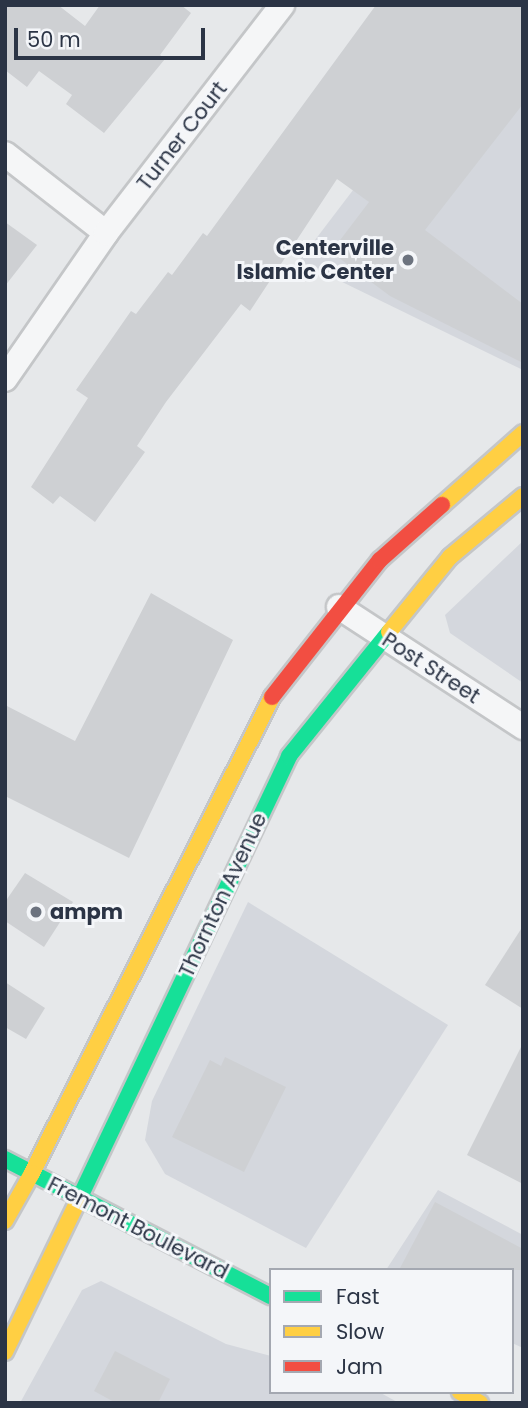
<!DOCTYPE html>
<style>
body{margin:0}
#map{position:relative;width:528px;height:1408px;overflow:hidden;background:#e6e8ea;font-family:Poppins,sans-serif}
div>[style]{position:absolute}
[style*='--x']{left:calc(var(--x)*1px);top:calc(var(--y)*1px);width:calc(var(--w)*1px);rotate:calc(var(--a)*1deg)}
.built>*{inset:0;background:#d4d7dd}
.building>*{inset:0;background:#ced0d3}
.roads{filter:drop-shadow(2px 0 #c4c6c8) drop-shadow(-2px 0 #c4c6c8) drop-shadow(0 2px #c4c6c8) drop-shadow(0 -2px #c4c6c8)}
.street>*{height:24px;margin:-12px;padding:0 12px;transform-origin:12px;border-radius:12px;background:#f5f6f7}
.fast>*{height:16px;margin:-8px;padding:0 8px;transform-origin:8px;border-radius:8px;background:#16e098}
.slow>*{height:16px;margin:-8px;padding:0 8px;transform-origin:8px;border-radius:8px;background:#ffcf43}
.jam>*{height:16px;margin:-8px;padding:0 8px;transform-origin:8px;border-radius:8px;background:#f24e42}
.dots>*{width:19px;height:19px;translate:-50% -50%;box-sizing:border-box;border:4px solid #f4f6f9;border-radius:50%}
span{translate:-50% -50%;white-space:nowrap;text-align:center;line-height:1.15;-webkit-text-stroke:6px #f4f6f9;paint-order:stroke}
.street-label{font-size:21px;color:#2b3445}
.poi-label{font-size:21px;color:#2b3445;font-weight:700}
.right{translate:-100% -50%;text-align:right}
.left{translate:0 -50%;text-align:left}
.frame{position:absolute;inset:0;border:7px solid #2b3445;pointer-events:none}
.legend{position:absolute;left:269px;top:1268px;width:245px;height:126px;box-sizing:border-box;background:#f4f6f9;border:2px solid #a4a8b1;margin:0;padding:9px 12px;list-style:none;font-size:21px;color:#2b3445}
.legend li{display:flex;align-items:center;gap:14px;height:35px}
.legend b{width:35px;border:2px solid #a4a8b1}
.scale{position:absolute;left:14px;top:28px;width:191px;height:32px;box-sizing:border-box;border:4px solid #2b3445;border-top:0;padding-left:9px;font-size:21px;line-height:24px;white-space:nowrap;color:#2b3445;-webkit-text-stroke:5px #f4f6f9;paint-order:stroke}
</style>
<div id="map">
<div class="built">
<i style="clip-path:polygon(494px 5px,523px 5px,523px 370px,299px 261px)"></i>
<i style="clip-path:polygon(523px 541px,523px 683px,450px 633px,445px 615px)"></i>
<i style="clip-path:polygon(248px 902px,448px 1025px,306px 1248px,165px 1174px,145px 1140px,152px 1101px)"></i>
<i style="clip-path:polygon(438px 1190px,523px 1235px,523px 1348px,512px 1343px,512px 1270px,386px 1270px)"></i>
<i style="clip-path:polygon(101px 1281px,226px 1344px,271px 1356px,271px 1392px,379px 1392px,399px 1403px,20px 1403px,82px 1290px)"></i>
</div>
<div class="building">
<i style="clip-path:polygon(5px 5px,58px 5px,85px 26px,100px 5px,181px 5px,191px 13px,160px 55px,165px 59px,104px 133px,66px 104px,72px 95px,39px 71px,27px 87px,5px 70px)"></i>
<i style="clip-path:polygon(376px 5px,523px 5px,523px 104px,425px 230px,523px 304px,523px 363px,390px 296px,331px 252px,369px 202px,337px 179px,250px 311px,241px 304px,166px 402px,137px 446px,145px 452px,95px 522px,60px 496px,53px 504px,31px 487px,88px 398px,76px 390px,131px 311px,136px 314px,168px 272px,172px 275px,203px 233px,207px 236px)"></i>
<i style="clip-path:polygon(5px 222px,37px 245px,5px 286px)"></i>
<i style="clip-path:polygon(151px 593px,233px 640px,129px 858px,5px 796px,5px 705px,75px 741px)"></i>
<i style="clip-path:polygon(25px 873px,73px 902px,44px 947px,5px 921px,5px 902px)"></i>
<i style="clip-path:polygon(523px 926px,523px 1009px,485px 985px)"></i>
<i style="clip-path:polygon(5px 982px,45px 1008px,26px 1039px,5px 1027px)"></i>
<i style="clip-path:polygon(523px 1043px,523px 1184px,467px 1155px)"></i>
<i style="clip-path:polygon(225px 1057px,286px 1087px,244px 1172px,172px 1137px,210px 1060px,221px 1066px)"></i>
<i style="clip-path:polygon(435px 1202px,523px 1249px,523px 1270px,399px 1270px)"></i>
<i style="clip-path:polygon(115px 1351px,170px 1379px,158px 1403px,116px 1403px,94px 1391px)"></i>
</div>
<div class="roads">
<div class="street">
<i style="--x:5;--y:154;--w:128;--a:38"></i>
<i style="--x:5;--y:379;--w:178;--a:-55.3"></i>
<i style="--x:106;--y:233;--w:288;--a:-52.3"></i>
<i style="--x:339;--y:607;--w:220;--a:33.1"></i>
</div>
<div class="fast">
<i style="--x:5;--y:1159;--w:299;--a:27.3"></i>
<i style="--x:79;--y:1199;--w:490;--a:-64.6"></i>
<i style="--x:289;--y:756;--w:159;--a:-51.1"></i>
</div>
<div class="slow">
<i style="--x:442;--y:505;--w:108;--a:-41.6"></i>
<i style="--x:389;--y:632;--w:97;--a:-50.9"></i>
<i style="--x:450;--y:557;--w:95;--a:-39.9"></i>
<i style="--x:32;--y:1173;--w:533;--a:-63.24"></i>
<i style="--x:5;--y:1221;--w:55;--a:-60.6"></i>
<i style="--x:5;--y:1352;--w:170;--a:-64.2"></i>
<i style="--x:460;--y:1392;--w:23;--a:29"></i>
</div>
<div class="jam">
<i style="--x:272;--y:697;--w:174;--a:-51.8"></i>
<i style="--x:380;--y:560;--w:83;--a:-41.6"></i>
</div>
</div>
<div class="dots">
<i style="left:408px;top:260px;background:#6c737f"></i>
<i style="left:36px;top:912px;background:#6c737f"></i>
</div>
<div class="street-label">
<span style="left:182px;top:136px;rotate:-52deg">Turner Court</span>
<span style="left:431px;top:668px;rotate:33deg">Post Street</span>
<span style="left:223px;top:895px;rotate:-65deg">Thornton Avenue</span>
<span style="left:138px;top:1228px;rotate:27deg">Fremont Boulevard</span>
</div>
<div class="poi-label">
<span class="right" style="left:394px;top:260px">Centerville<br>Islamic Center</span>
<span class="left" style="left:50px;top:912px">ampm</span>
</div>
<div class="frame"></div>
<ul class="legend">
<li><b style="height:9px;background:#16e098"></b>Fast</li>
<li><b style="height:9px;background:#ffcf43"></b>Slow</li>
<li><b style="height:9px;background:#f24e42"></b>Jam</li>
</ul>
<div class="scale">50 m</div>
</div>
